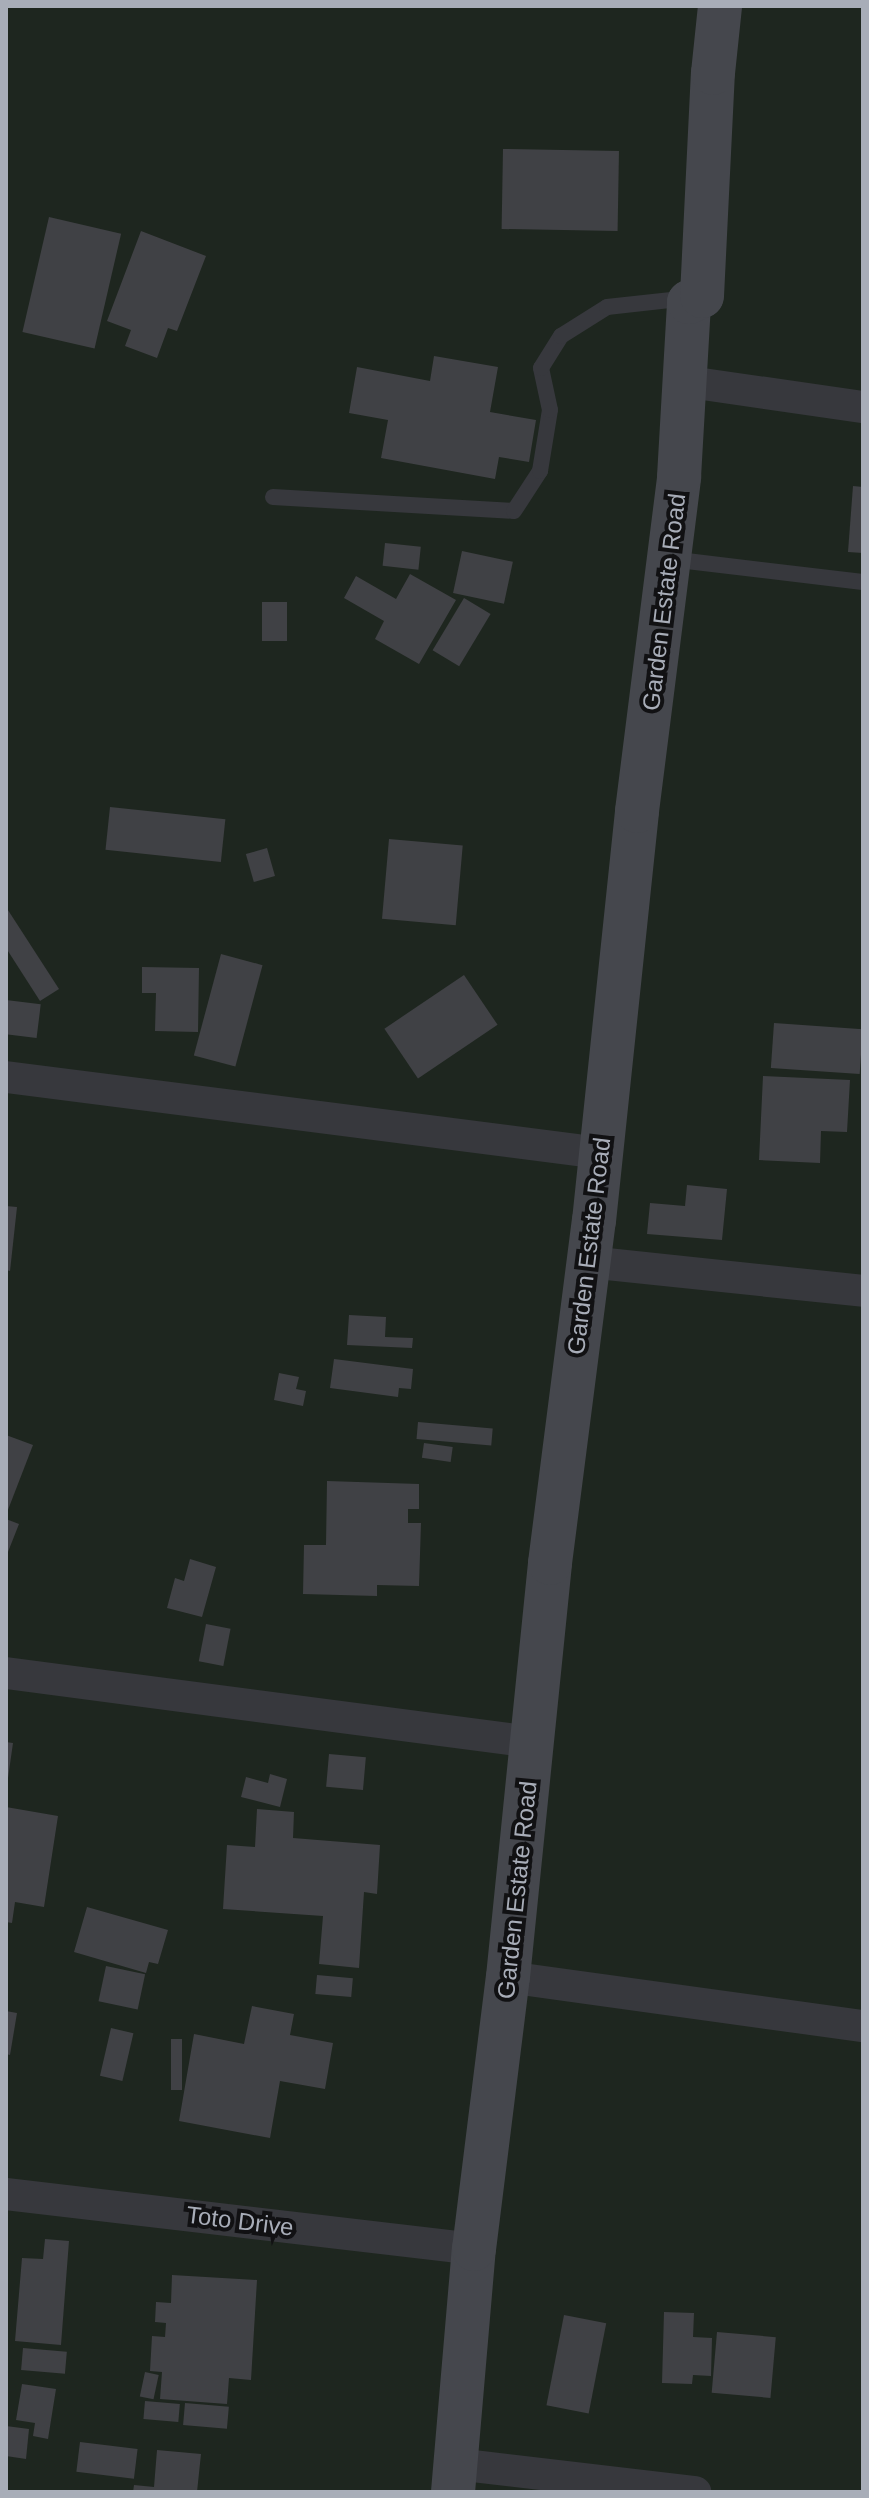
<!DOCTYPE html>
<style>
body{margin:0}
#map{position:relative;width:869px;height:2498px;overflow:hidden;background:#161618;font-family:Helvetica,sans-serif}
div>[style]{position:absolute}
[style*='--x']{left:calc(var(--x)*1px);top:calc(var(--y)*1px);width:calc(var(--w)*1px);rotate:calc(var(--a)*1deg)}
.green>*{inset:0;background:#1e261f;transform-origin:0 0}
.building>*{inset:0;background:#404145;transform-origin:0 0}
.lane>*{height:16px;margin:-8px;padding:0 8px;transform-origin:8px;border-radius:8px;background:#37383d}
.street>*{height:32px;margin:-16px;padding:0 16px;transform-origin:16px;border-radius:16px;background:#37383d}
.secondary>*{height:44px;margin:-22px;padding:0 22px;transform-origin:22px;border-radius:22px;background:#45474d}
span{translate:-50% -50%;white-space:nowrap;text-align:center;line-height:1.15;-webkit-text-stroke:8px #111113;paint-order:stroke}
.street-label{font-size:24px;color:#a8adb8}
.frame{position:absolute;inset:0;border:8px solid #a8adb8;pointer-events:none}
</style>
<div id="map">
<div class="green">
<i style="left:6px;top:6px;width:857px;height:2486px"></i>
</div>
<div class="building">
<i style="left:503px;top:149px;width:116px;height:80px;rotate:1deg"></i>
<i style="left:49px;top:217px;width:74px;height:118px;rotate:13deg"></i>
<i style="clip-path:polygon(141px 231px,206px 256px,177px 331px,168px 328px,157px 358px,125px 346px,131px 330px,107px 321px)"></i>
<i style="clip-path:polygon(434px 356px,498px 367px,490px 412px,536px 420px,529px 462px,499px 457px,495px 479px,381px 458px,388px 420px,349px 413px,357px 367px,430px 381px)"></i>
<i style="clip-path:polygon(853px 486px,863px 487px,863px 553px,848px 552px)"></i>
<i style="left:385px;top:543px;width:36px;height:23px;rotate:6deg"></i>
<i style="left:462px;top:551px;width:52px;height:43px;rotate:12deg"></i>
<i style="clip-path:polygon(410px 574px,456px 600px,419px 664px,375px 639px,384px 621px,344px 598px,356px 576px,396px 599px)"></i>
<i style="left:464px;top:598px;width:31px;height:61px;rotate:31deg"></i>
<i style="left:262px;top:602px;width:25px;height:39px"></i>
<i style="left:110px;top:807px;width:116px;height:43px;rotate:6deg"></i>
<i style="left:389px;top:839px;width:74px;height:80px;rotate:5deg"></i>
<i style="left:267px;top:848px;width:29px;height:22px;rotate:74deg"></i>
<i style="clip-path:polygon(6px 907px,59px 989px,40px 1001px,6px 948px)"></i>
<i style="left:221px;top:954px;width:43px;height:105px;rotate:15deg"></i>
<i style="clip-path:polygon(142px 967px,199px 968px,198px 1032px,155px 1031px,156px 993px,142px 993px)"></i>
<i style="left:464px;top:975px;width:60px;height:96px;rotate:56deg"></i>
<i style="left:6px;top:1000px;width:35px;height:34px;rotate:7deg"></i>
<i style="left:774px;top:1023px;width:89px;height:45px;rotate:4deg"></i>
<i style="clip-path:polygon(763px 1076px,850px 1080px,847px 1132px,821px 1131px,820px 1163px,759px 1160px)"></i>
<i style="clip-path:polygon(687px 1185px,727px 1189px,722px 1240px,647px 1234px,650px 1203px,685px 1206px)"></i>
<i style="clip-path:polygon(6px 1206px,17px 1207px,10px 1271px,6px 1270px)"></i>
<i style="clip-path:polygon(349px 1315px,386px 1317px,385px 1337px,413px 1338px,412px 1348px,347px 1345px)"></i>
<i style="clip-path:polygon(334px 1359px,413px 1369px,411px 1389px,399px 1388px,398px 1397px,330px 1388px)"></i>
<i style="clip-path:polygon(279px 1373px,299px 1377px,296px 1389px,306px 1391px,303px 1406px,274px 1400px)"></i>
<i style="left:418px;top:1422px;width:75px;height:17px;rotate:5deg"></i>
<i style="clip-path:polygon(6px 1435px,33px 1445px,6px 1515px)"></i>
<i style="left:424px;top:1443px;width:29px;height:15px;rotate:8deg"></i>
<i style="clip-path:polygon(327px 1481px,419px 1484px,419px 1509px,408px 1509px,408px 1523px,421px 1523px,419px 1586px,377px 1585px,377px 1596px,303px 1594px,304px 1545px,326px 1545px)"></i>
<i style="clip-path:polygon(6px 1519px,19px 1524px,6px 1557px)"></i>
<i style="clip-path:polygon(190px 1559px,216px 1567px,202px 1617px,167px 1608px,175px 1578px,184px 1581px)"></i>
<i style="left:206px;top:1624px;width:25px;height:38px;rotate:11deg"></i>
<i style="clip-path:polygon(6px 1742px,13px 1743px,8px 1778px,6px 1778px)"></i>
<i style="left:329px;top:1754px;width:37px;height:33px;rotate:5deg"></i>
<i style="clip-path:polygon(270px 1774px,287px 1779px,280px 1807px,241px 1797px,246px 1777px,268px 1783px)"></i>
<i style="clip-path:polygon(6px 1807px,58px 1816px,44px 1907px,15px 1902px,12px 1923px,6px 1922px)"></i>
<i style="clip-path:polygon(257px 1809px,294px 1812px,293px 1838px,380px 1845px,377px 1894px,364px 1892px,359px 1968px,319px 1964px,323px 1916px,223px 1909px,227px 1845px,255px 1847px)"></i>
<i style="clip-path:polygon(87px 1907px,168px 1930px,158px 1964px,149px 1962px,146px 1973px,74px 1952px)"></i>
<i style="left:106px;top:1966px;width:40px;height:36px;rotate:12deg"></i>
<i style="left:317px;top:1975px;width:36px;height:19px;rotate:5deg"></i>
<i style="clip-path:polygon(252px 2006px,294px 2014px,290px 2035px,333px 2043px,325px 2089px,280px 2081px,270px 2138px,179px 2121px,194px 2034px,244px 2044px)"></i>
<i style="clip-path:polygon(6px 2011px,17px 2013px,10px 2055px,6px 2054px)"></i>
<i style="left:111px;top:2028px;width:23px;height:49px;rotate:13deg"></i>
<i style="left:171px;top:2039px;width:11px;height:51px"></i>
<i style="clip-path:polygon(45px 2239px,69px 2241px,61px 2345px,15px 2341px,22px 2258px,43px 2259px)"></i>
<i style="clip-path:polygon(172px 2275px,257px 2280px,251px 2380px,229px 2378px,227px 2404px,160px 2399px,162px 2372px,150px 2371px,152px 2336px,165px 2337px,166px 2323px,155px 2322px,156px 2302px,171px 2303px)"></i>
<i style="clip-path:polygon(664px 2312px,694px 2313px,693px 2337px,712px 2338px,711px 2376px,693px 2375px,692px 2384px,662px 2383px)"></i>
<i style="left:564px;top:2315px;width:43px;height:92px;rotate:11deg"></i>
<i style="left:717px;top:2332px;width:59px;height:61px;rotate:5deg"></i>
<i style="left:23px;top:2348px;width:44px;height:22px;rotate:5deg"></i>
<i style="left:145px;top:2372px;width:14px;height:25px;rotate:12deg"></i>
<i style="clip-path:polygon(22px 2384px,56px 2389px,48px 2439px,33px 2436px,35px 2423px,16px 2420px)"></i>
<i style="left:145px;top:2401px;width:35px;height:18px;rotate:5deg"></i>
<i style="left:185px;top:2403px;width:44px;height:22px;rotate:5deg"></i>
<i style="clip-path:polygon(6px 2426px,29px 2429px,26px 2459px,6px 2456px)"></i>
<i style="left:80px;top:2442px;width:58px;height:30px;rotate:7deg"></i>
<i style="clip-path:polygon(157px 2450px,201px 2454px,197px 2492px,133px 2492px,134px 2485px,154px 2487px)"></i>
</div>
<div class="lane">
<i style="--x:273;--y:497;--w:241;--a:3.3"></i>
<i style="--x:514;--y:511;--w:48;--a:-57"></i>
<i style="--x:540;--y:471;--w:62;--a:-80.7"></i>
<i style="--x:550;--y:410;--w:43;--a:-102.1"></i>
<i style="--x:541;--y:368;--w:38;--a:-58"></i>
<i style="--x:561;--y:336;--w:54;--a:-32.2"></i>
<i style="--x:607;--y:307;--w:81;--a:-6.3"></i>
<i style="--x:670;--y:559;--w:194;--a:6.8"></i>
</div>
<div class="street">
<i style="--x:682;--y:381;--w:183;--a:8.2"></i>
<i style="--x:6;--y:1077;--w:600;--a:7.28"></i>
<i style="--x:588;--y:1262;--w:277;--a:6"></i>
<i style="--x:6;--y:1673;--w:531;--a:7.47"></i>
<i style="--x:508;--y:1977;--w:358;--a:7.9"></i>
<i style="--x:6;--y:2194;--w:471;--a:6.7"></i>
<i style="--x:456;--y:2464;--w:241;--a:6.7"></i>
</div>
<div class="secondary">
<i style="--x:453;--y:2492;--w:244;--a:-85.1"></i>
<i style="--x:474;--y:2249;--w:274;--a:-82.9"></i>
<i style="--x:508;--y:1977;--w:416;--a:-84.2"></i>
<i style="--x:550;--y:1563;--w:345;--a:-82.7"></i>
<i style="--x:594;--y:1221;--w:412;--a:-84"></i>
<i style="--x:637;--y:811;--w:337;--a:-82.8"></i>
<i style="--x:679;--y:477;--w:175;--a:-86.7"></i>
<i style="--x:689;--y:302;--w:14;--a:-25"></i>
<i style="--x:702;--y:296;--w:223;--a:-87.2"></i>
<i style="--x:713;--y:73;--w:67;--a:-84"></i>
</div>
<div class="street-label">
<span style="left:664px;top:602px;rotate:-83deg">Garden Estate Road</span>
<span style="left:589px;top:1246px;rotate:-83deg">Garden Estate Road</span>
<span style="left:517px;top:1890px;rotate:-84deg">Garden Estate Road</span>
<span style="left:240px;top:2221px;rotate:7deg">Toto Drive</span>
</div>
<div class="frame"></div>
</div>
